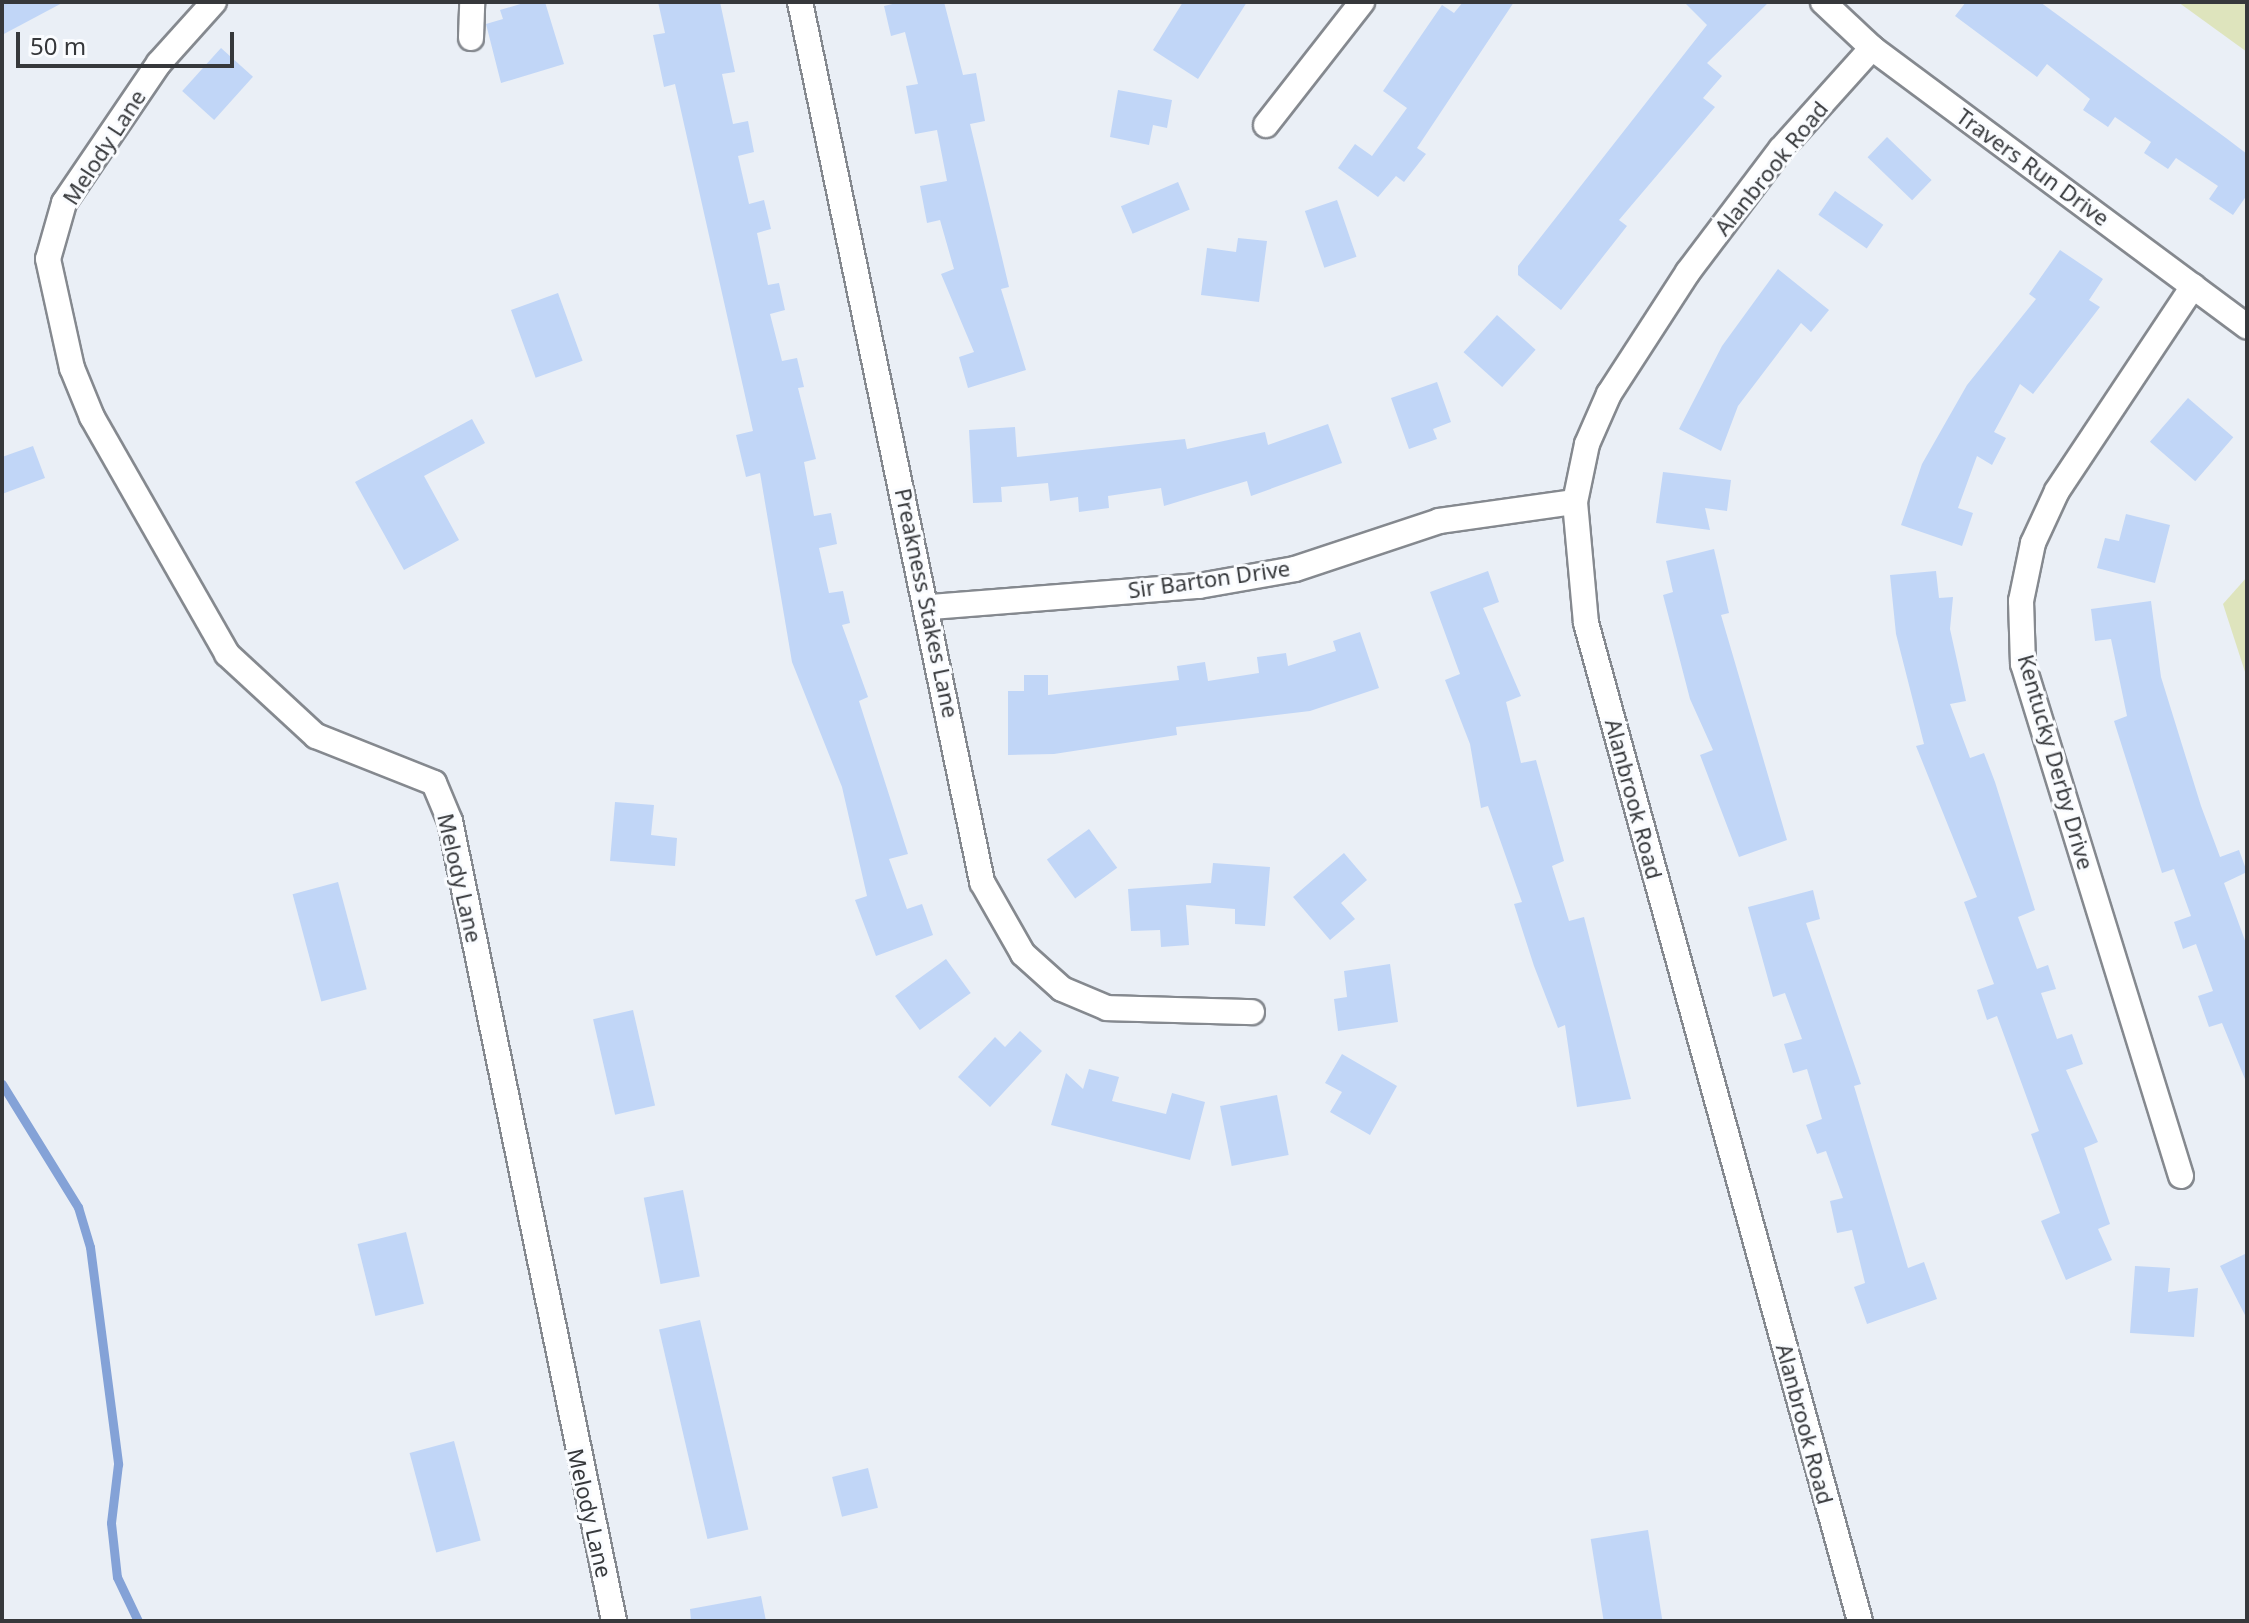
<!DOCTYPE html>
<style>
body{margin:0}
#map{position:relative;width:2249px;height:1623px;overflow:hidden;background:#eaeff6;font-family:"Noto Sans",sans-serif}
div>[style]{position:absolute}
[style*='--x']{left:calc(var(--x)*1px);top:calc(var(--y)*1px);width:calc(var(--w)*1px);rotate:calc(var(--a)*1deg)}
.green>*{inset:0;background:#dee4bd}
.stream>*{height:9px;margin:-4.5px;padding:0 4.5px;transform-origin:4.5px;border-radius:4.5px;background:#84a2d7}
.building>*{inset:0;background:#c1d6f7;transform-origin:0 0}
.roads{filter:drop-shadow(2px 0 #85898f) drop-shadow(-2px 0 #85898f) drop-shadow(0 2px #85898f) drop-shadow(0 -2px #85898f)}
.minor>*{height:24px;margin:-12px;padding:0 12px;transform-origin:12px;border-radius:12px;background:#fff}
span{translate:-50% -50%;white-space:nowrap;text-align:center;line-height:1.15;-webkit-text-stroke:6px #fafcff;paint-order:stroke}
.street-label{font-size:22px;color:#36383b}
.frame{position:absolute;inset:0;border:4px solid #36383b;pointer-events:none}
.scale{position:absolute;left:16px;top:32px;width:218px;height:36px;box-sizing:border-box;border:4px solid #36383b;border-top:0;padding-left:10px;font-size:24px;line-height:28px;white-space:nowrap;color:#36383b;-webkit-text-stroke:6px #fafcff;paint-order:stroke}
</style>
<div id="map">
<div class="green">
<i style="clip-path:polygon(2178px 2px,2247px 2px,2247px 52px)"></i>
<i style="clip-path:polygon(2247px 577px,2247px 678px,2223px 604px)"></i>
</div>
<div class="stream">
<i style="--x:2;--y:1084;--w:145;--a:58.3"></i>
<i style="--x:78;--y:1207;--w:42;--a:73.3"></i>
<i style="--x:90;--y:1247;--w:219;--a:82.6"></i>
<i style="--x:118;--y:1464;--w:59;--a:96.8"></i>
<i style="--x:111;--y:1523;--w:54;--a:83.7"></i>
<i style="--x:117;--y:1577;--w:49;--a:64.5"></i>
</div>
<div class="building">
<i style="clip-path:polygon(2px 2px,64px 2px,2px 35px)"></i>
<i style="clip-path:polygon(527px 2px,545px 2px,564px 64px,501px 83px,486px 24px,503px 19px,500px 10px)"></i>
<i style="clip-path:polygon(658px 2px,720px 2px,735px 72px,722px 74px,733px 124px,748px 121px,754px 152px,738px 156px,749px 204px,764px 200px,771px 229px,757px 233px,768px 285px,779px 283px,785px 310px,770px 314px,782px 361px,797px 358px,804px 387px,798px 388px,816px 459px,804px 462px,814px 516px,831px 513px,837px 544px,819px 548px,829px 593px,843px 591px,850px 623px,842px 625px,868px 697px,859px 701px,908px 854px,889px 859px,907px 909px,922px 904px,933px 935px,876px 956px,855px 900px,867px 896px,842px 787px,792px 662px,760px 473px,746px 477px,736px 435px,753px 431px,675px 84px,664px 87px,653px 35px,665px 33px)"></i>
<i style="clip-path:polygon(901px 2px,944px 2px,963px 75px,976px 73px,985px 121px,970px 124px,1009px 287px,1001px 289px,1026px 370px,968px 388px,959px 357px,974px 352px,941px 274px,954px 269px,940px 220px,927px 223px,920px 186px,947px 181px,937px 130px,915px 134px,906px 86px,918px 84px,905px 32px,891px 36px,884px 6px)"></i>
<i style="clip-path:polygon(1183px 2px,1247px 2px,1198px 79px,1153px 50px)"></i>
<i style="clip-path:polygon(1463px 2px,1514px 2px,1417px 148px,1426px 154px,1404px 182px,1396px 176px,1378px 197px,1338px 168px,1355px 144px,1372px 156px,1407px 108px,1383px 91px,1442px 5px,1454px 13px)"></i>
<i style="clip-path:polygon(1684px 2px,1769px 2px,1707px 63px,1722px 76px,1703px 98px,1715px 107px,1619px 220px,1627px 226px,1561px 310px,1518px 275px,1518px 266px,1707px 25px)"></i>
<i style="clip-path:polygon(1966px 2px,2040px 2px,2226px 138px,2247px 154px,2247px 195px,2233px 215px,2209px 199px,2218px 186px,2176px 158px,2168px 169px,2144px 153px,2151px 142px,2115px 117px,2108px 127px,2083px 110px,2090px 99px,2047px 64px,2037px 77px,1955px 16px)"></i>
<i style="left:221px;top:48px;width:43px;height:58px;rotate:42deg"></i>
<i style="clip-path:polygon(1118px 90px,1172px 100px,1167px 128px,1153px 125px,1149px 145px,1110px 137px)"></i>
<i style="left:1887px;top:137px;width:62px;height:28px;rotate:44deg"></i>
<i style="left:1178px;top:182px;width:30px;height:62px;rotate:67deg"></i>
<i style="left:1835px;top:191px;width:59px;height:29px;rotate:35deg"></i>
<i style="left:1337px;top:200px;width:60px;height:34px;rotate:71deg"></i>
<i style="clip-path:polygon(1238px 238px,1267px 241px,1259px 302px,1201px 295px,1207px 248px,1236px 252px)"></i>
<i style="clip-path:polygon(2060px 250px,2103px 279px,2089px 300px,2100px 307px,2033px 394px,2020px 384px,1994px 432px,2006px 438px,1992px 465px,1977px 456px,1958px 508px,1973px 513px,1962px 546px,1901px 525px,1922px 464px,1967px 385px,2036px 299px,2029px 294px)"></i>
<i style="clip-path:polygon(1778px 269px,1829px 310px,1811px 332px,1801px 323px,1738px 406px,1721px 451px,1679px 429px,1722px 346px)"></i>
<i style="left:558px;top:293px;width:72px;height:50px;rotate:70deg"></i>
<i style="left:1497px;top:315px;width:52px;height:50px;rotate:42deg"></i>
<i style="clip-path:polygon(1437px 382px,1451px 422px,1433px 429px,1437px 439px,1409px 449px,1391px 398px)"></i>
<i style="left:2188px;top:398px;width:60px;height:58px;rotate:41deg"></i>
<i style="clip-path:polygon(472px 419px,485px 443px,424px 476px,459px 540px,404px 570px,355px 482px)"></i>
<i style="clip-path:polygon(1328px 424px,1342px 463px,1251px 496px,1247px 481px,1164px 506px,1161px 488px,1108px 496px,1109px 508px,1079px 512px,1078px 497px,1050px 501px,1048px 483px,1001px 487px,1002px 502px,973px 503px,969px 430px,1015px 427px,1017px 457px,1185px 439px,1187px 449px,1265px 432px,1268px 445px)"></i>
<i style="clip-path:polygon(33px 446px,45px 478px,2px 494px,2px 457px)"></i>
<i style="clip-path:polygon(1663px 472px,1731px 480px,1727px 511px,1705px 508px,1710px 530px,1656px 523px)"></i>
<i style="clip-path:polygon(2126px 514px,2170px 525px,2155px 583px,2097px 568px,2105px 538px,2119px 541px)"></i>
<i style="clip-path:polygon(1714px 549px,1729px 613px,1721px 615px,1787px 840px,1739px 857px,1700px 755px,1713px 750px,1690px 699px,1663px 595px,1673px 592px,1666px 561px)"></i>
<i style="clip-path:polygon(1488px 571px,1499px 602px,1483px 608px,1521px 696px,1506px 702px,1521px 763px,1536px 760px,1564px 861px,1552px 866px,1569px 921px,1584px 917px,1631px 1099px,1577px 1107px,1565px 1025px,1558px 1028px,1534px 966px,1514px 904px,1522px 902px,1488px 806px,1481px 808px,1470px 744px,1445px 680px,1460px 674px,1430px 592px)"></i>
<i style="clip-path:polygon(1936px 571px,1939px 598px,1953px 597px,1950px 629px,1966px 701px,1950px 704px,1970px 758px,1984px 753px,1995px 782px,2035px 910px,2018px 917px,2037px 969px,2048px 965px,2056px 989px,2041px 993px,2057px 1039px,2072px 1034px,2083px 1064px,2066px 1070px,2098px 1142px,2084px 1148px,2110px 1224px,2098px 1229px,2112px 1260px,2066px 1280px,2041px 1221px,2060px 1213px,2031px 1134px,2039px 1131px,1997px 1016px,1987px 1020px,1977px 990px,1994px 984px,1964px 902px,1977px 897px,1916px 746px,1924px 744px,1896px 634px,1890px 575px)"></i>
<i style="clip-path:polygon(2151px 601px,2161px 677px,2201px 806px,2220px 857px,2239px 850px,2247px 872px,2224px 883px,2247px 946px,2247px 1084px,2222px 1023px,2209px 1027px,2198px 996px,2213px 991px,2196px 944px,2183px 949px,2174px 922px,2191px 916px,2174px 869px,2162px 873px,2114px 721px,2127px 716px,2111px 639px,2095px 641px,2091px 609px)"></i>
<i style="clip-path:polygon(1360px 632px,1379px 688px,1310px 711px,1176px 727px,1177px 735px,1054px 754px,1008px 755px,1008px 691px,1024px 691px,1024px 675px,1048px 675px,1048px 695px,1179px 680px,1177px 666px,1205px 662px,1208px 681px,1259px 673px,1257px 657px,1286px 653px,1288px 666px,1336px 651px,1333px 641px)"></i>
<i style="clip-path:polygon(615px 802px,654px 805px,651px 835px,677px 838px,675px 866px,610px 861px)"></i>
<i style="left:1089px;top:829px;width:48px;height:52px;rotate:54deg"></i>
<i style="clip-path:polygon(1344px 853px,1367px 880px,1341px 903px,1355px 919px,1330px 940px,1293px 897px)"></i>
<i style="clip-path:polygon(1213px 863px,1270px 867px,1265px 926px,1235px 924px,1235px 909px,1186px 905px,1189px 945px,1161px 947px,1160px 930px,1131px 931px,1128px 889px,1211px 883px)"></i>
<i style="left:338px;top:882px;width:111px;height:47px;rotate:75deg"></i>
<i style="clip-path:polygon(1813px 890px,1820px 919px,1806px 923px,1861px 1084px,1854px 1086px,1908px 1268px,1924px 1262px,1937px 1299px,1867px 1324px,1854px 1287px,1865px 1283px,1852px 1230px,1837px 1233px,1830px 1201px,1843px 1198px,1826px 1151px,1817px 1154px,1806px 1125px,1822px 1119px,1807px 1069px,1793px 1073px,1784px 1044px,1802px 1039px,1785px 993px,1773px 997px,1748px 907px)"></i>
<i style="left:946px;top:959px;width:42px;height:63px;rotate:54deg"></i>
<i style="clip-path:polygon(1390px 964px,1398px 1022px,1338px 1031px,1334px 999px,1347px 997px,1344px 971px)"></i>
<i style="left:633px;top:1010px;width:98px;height:41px;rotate:77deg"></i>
<i style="clip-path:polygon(1020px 1031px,1042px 1051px,990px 1107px,958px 1077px,995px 1037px,1005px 1047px)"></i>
<i style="clip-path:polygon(1342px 1054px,1397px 1086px,1370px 1135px,1330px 1112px,1342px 1092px,1325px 1083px)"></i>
<i style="clip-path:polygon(1089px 1069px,1119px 1077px,1112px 1101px,1166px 1114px,1172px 1093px,1205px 1102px,1190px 1160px,1051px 1125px,1066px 1073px,1083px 1089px)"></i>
<i style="left:1277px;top:1095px;width:61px;height:58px;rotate:79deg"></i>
<i style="left:683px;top:1190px;width:88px;height:40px;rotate:79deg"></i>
<i style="left:406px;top:1232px;width:74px;height:50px;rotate:76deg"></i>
<i style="clip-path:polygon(2247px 1253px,2247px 1319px,2220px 1266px)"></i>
<i style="clip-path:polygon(2135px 1266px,2170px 1268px,2168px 1292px,2198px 1288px,2194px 1337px,2130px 1333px)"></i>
<i style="left:700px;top:1320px;width:215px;height:42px;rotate:77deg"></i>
<i style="left:454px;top:1441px;width:103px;height:46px;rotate:75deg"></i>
<i style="left:868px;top:1468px;width:41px;height:37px;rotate:76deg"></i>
<i style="left:1648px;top:1530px;width:92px;height:58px;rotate:81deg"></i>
<i style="clip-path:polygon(761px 1596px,766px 1621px,691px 1621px,690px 1609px)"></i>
</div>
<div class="roads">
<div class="minor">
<i style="--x:214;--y:2;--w:82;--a:132"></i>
<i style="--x:159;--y:63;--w:169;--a:124.2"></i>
<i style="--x:64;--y:203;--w:58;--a:105.9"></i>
<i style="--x:48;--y:259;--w:112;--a:77.6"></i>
<i style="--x:72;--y:368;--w:53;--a:67.8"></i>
<i style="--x:92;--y:417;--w:273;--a:60.3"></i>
<i style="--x:227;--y:654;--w:121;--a:42.7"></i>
<i style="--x:316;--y:736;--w:127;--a:21.7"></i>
<i style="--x:434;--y:783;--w:41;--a:67.2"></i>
<i style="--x:450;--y:821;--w:817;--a:78.41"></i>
<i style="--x:800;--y:2;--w:899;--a:78.31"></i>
<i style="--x:982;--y:882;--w:83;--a:60.3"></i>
<i style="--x:1023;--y:954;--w:52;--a:41.9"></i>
<i style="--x:1062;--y:989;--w:49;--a:22.9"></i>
<i style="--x:1107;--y:1008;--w:145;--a:1.6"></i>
<i style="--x:1823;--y:2;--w:67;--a:43.2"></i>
<i style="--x:1872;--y:48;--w:467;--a:36.6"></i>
<i style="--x:471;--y:38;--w:36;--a:-88"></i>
<i style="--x:1266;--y:125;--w:156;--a:-52"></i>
<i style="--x:931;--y:607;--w:269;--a:-4.5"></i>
<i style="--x:1199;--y:586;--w:97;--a:-10"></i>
<i style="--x:1295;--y:569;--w:152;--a:-18.4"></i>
<i style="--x:1439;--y:521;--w:137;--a:-8"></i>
<i style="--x:2181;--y:1176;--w:536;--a:-107.15"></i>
<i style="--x:2023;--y:664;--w:63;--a:-91.8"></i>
<i style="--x:2021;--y:601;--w:59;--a:-78.3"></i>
<i style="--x:2033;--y:543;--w:57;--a:-65.2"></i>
<i style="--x:2057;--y:491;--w:246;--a:-56.4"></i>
<i style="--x:1860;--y:1621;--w:1035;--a:-105.35"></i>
<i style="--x:1586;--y:623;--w:121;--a:-95.2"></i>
<i style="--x:1575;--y:502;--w:59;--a:-78.3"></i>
<i style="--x:1587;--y:444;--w:55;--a:-66.3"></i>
<i style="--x:1609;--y:394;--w:145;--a:-57.1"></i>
<i style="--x:1688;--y:272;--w:154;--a:-52.9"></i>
<i style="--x:1781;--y:149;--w:136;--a:-48"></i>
</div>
</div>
<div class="street-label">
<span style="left:104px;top:147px;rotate:-57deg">Melody Lane</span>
<span style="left:2033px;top:167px;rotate:36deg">Travers Run Drive</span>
<span style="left:1771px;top:168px;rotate:-51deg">Alanbrook Road</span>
<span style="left:1209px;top:579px;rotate:-8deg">Sir Barton Drive</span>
<span style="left:927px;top:603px;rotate:78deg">Preakness Stakes Lane</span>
<span style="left:2056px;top:762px;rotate:74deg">Kentucky Derby Drive</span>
<span style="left:1634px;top:799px;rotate:75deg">Alanbrook Road</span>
<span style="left:460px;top:878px;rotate:77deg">Melody Lane</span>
<span style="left:1805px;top:1424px;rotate:75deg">Alanbrook Road</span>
<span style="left:590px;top:1513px;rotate:77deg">Melody Lane</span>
</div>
<div class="frame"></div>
<div class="scale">50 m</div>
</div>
